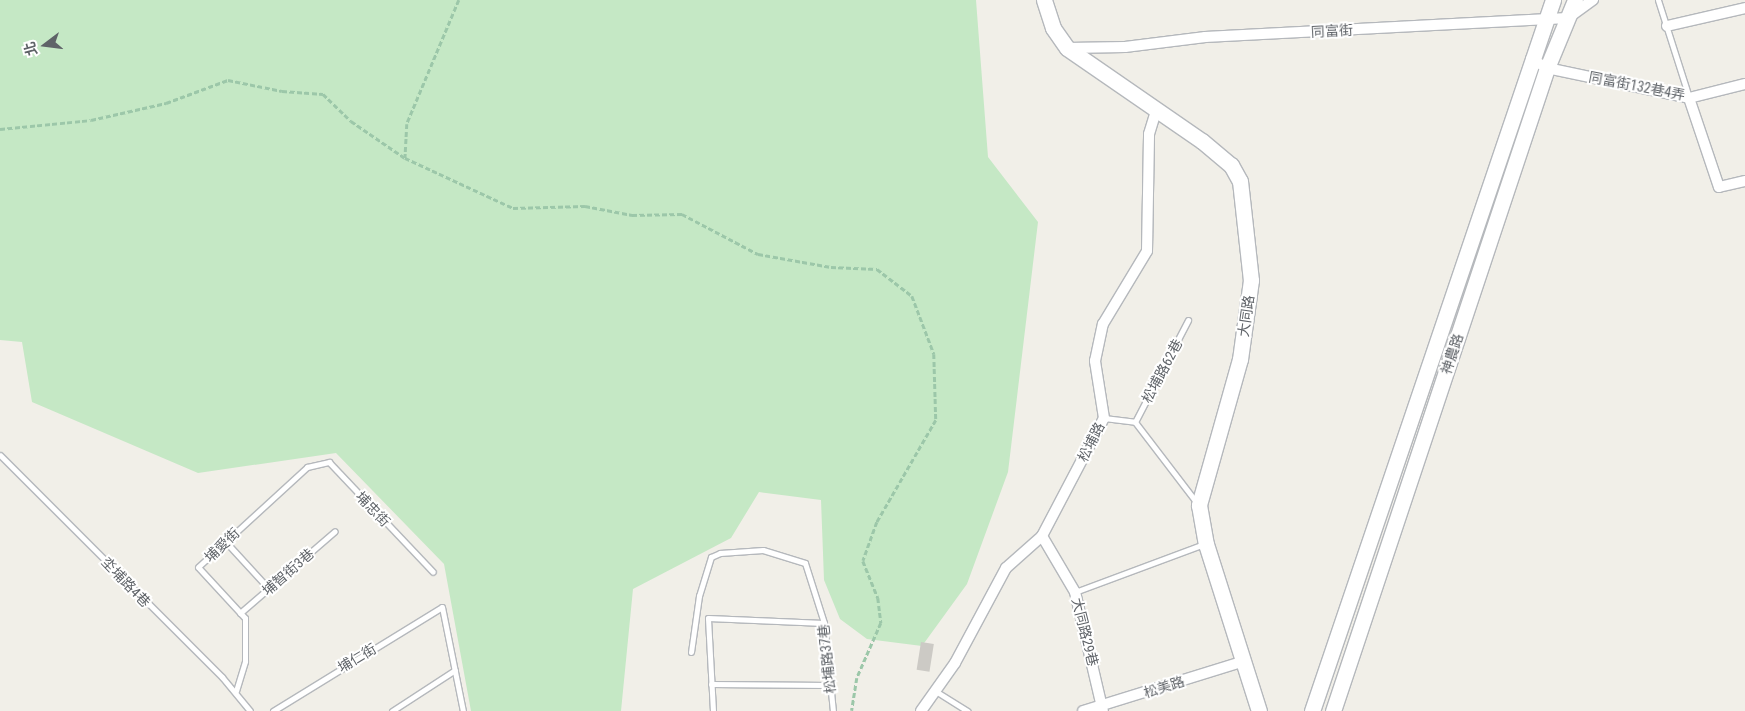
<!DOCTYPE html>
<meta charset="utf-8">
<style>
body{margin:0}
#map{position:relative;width:1745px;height:711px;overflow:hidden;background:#f1efe8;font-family:"Roboto Condensed","Noto Sans TC",sans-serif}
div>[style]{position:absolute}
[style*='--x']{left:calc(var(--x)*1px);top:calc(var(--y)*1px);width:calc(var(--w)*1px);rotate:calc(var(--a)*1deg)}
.green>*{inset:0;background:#c5e8c5}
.building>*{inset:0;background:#cccac5;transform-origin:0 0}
.path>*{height:2.5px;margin-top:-1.25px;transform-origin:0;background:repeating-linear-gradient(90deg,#9cc7a9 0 5px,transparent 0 7.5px)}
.roads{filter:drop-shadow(1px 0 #b5b8bc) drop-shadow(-1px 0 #b5b8bc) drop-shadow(0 1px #b5b8bc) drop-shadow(0 -1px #b5b8bc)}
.lane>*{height:5px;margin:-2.5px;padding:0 2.5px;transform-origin:2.5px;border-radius:2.5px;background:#fff}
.street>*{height:10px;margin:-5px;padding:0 5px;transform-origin:5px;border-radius:5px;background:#fff}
.secondary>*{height:15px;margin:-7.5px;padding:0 7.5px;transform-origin:7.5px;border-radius:7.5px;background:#fff}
span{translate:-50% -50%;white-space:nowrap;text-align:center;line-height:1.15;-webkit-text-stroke:4px #fff;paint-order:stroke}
.street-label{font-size:14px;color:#5f6368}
.north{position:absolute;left:20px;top:20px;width:50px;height:50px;-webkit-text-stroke:4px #fff;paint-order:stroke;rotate:255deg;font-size:14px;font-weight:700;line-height:20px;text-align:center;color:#5f6368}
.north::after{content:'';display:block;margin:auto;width:18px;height:22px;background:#5f6368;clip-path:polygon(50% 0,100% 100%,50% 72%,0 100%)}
</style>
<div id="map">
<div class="green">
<i style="clip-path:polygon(0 0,976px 0,988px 157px,1038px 222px,1008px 472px,967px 584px,922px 646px,867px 639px,840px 619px,824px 580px,821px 500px,759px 492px,731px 538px,633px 589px,621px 711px,471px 711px,444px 564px,336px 453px,198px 473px,32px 402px,22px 342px,0 340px)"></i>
</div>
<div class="building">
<i style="left:921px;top:642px;width:13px;height:28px;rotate:9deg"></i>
</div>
<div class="path">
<i style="--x:459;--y:0;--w:134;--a:112.8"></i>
<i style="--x:407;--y:124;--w:34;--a:93"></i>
<i style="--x:405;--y:158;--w:119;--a:24.8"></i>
<i style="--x:513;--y:208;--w:72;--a:-1.6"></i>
<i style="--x:585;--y:206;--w:48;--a:10.8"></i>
<i style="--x:632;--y:215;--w:50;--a:-1.1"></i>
<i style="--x:682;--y:214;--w:86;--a:27.8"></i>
<i style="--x:758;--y:254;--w:74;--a:10.1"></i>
<i style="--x:831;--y:267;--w:46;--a:2.5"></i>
<i style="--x:877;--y:269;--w:44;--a:37.6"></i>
<i style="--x:912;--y:296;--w:62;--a:69.2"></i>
<i style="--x:934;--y:354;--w:66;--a:88.3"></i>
<i style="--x:936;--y:420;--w:118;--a:120"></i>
<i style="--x:877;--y:522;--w:41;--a:109.7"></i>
<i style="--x:863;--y:561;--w:40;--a:68"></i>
<i style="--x:878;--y:598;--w:25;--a:83"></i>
<i style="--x:881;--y:623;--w:60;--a:113.6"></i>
<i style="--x:857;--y:678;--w:33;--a:99"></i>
<i style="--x:0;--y:129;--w:91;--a:-5.6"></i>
<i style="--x:91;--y:120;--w:77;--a:-12.8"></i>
<i style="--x:166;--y:103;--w:66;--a:-20.4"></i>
<i style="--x:228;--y:80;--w:55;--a:11.5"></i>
<i style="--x:282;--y:91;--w:41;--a:4.2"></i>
<i style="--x:323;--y:94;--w:39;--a:44"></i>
<i style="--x:351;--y:121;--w:65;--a:34.4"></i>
</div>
<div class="roads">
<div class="lane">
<i style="--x:1658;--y:0;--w:102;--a:72.3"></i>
<i style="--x:1104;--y:418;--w:31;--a:7"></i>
<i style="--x:1135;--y:422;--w:102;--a:52.6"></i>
<i style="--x:1135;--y:422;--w:115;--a:-62.5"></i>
<i style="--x:0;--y:455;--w:314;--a:45"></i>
<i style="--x:222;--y:677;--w:44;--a:50.5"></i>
<i style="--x:225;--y:541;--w:65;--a:47.5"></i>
<i style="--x:1075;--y:592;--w:138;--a:-20.4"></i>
<i style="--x:240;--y:613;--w:125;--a:-40.8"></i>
<i style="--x:691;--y:652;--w:57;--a:-81.9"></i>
<i style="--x:699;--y:596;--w:41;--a:-72.9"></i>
<i style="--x:711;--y:557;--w:10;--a:-24"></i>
<i style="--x:720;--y:553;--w:43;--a:-4"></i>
<i style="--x:763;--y:550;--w:44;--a:17.2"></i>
<i style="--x:805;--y:563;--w:63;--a:72.4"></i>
<i style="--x:824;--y:623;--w:88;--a:84.2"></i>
<i style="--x:711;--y:684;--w:118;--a:0.5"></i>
<i style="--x:236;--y:691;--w:31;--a:-73"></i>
<i style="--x:245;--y:661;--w:43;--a:-90"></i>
<i style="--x:245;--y:618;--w:69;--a:-132.7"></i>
<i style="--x:198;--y:567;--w:148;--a:-42.5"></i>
<i style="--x:307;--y:467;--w:23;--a:-13"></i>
<i style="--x:329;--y:462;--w:151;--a:46.6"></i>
<i style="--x:937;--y:692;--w:36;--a:32"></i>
<i style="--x:273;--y:711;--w:198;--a:-31.6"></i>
<i style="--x:442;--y:607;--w:106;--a:78.6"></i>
<i style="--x:392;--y:711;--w:75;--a:-33.1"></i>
<i style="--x:713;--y:711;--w:93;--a:-93.1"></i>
<i style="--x:708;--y:618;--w:116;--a:2.5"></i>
</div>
<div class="street">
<i style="--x:1667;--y:26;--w:80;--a:-13"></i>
<i style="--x:1068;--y:48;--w:57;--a:-1"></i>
<i style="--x:1125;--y:47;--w:81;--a:-7.1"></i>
<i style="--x:1205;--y:37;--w:363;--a:-3"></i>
<i style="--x:1568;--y:18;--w:31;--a:-36"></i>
<i style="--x:1531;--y:59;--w:18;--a:29"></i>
<i style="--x:1547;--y:68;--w:145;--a:11.9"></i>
<i style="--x:1689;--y:98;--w:58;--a:-14"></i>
<i style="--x:1689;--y:98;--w:94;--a:71.4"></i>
<i style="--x:1719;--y:187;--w:27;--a:-13"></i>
<i style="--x:1042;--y:536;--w:65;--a:59.5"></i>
<i style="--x:1075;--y:592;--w:122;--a:76.8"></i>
<i style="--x:921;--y:711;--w:59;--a:-54.7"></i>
<i style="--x:955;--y:663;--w:108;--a:-61.8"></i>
<i style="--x:1006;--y:568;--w:48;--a:-41.6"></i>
<i style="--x:1042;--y:536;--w:133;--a:-62.3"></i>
<i style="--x:1104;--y:418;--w:58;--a:-99"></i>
<i style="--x:1095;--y:361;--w:38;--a:-78"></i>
<i style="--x:1103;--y:324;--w:85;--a:-58.9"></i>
<i style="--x:1147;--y:251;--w:117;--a:-89"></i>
<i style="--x:1149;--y:134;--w:27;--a:-73"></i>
<i style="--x:1083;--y:711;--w:170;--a:-17.2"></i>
</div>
<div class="secondary">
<i style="--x:1044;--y:0;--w:29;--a:72"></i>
<i style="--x:1053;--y:28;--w:24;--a:55"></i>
<i style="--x:1067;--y:48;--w:164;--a:34.6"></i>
<i style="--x:1202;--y:141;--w:38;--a:40"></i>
<i style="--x:1231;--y:165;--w:18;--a:61"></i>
<i style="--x:1240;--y:181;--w:100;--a:83.7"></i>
<i style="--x:1251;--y:280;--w:80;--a:97.9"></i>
<i style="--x:1240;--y:359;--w:152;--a:105.7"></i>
<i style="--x:1199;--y:505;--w:40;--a:80"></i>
<i style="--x:1206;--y:544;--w:175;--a:72.4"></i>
<i style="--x:1312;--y:711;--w:751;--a:-71.28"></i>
<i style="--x:1333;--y:711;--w:678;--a:-71.59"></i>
<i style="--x:1547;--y:68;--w:74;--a:-67.6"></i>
</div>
</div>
<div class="street-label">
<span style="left:1332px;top:31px;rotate:-3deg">同富街</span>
<span style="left:1637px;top:86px;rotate:11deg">同富街132巷4弄</span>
<span style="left:1246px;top:316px;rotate:-82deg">大同路</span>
<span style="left:1452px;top:354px;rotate:-72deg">神農路</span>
<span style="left:1162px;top:371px;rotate:-62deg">松埔路62巷</span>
<span style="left:1091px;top:442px;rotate:-63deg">松埔路</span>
<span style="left:373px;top:509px;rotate:46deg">埔忠街</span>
<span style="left:222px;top:545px;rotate:-44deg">埔愛街</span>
<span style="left:288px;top:572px;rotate:-41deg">埔智街3巷</span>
<span style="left:126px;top:582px;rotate:46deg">坔埔路4巷</span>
<span style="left:1085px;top:632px;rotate:76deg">大同路29巷</span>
<span style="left:357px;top:658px;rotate:-31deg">埔仁街</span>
<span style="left:827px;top:659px;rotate:-96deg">松埔路37巷</span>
<span style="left:1164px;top:687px;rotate:-18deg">松美路</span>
</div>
<div class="north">北</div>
</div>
